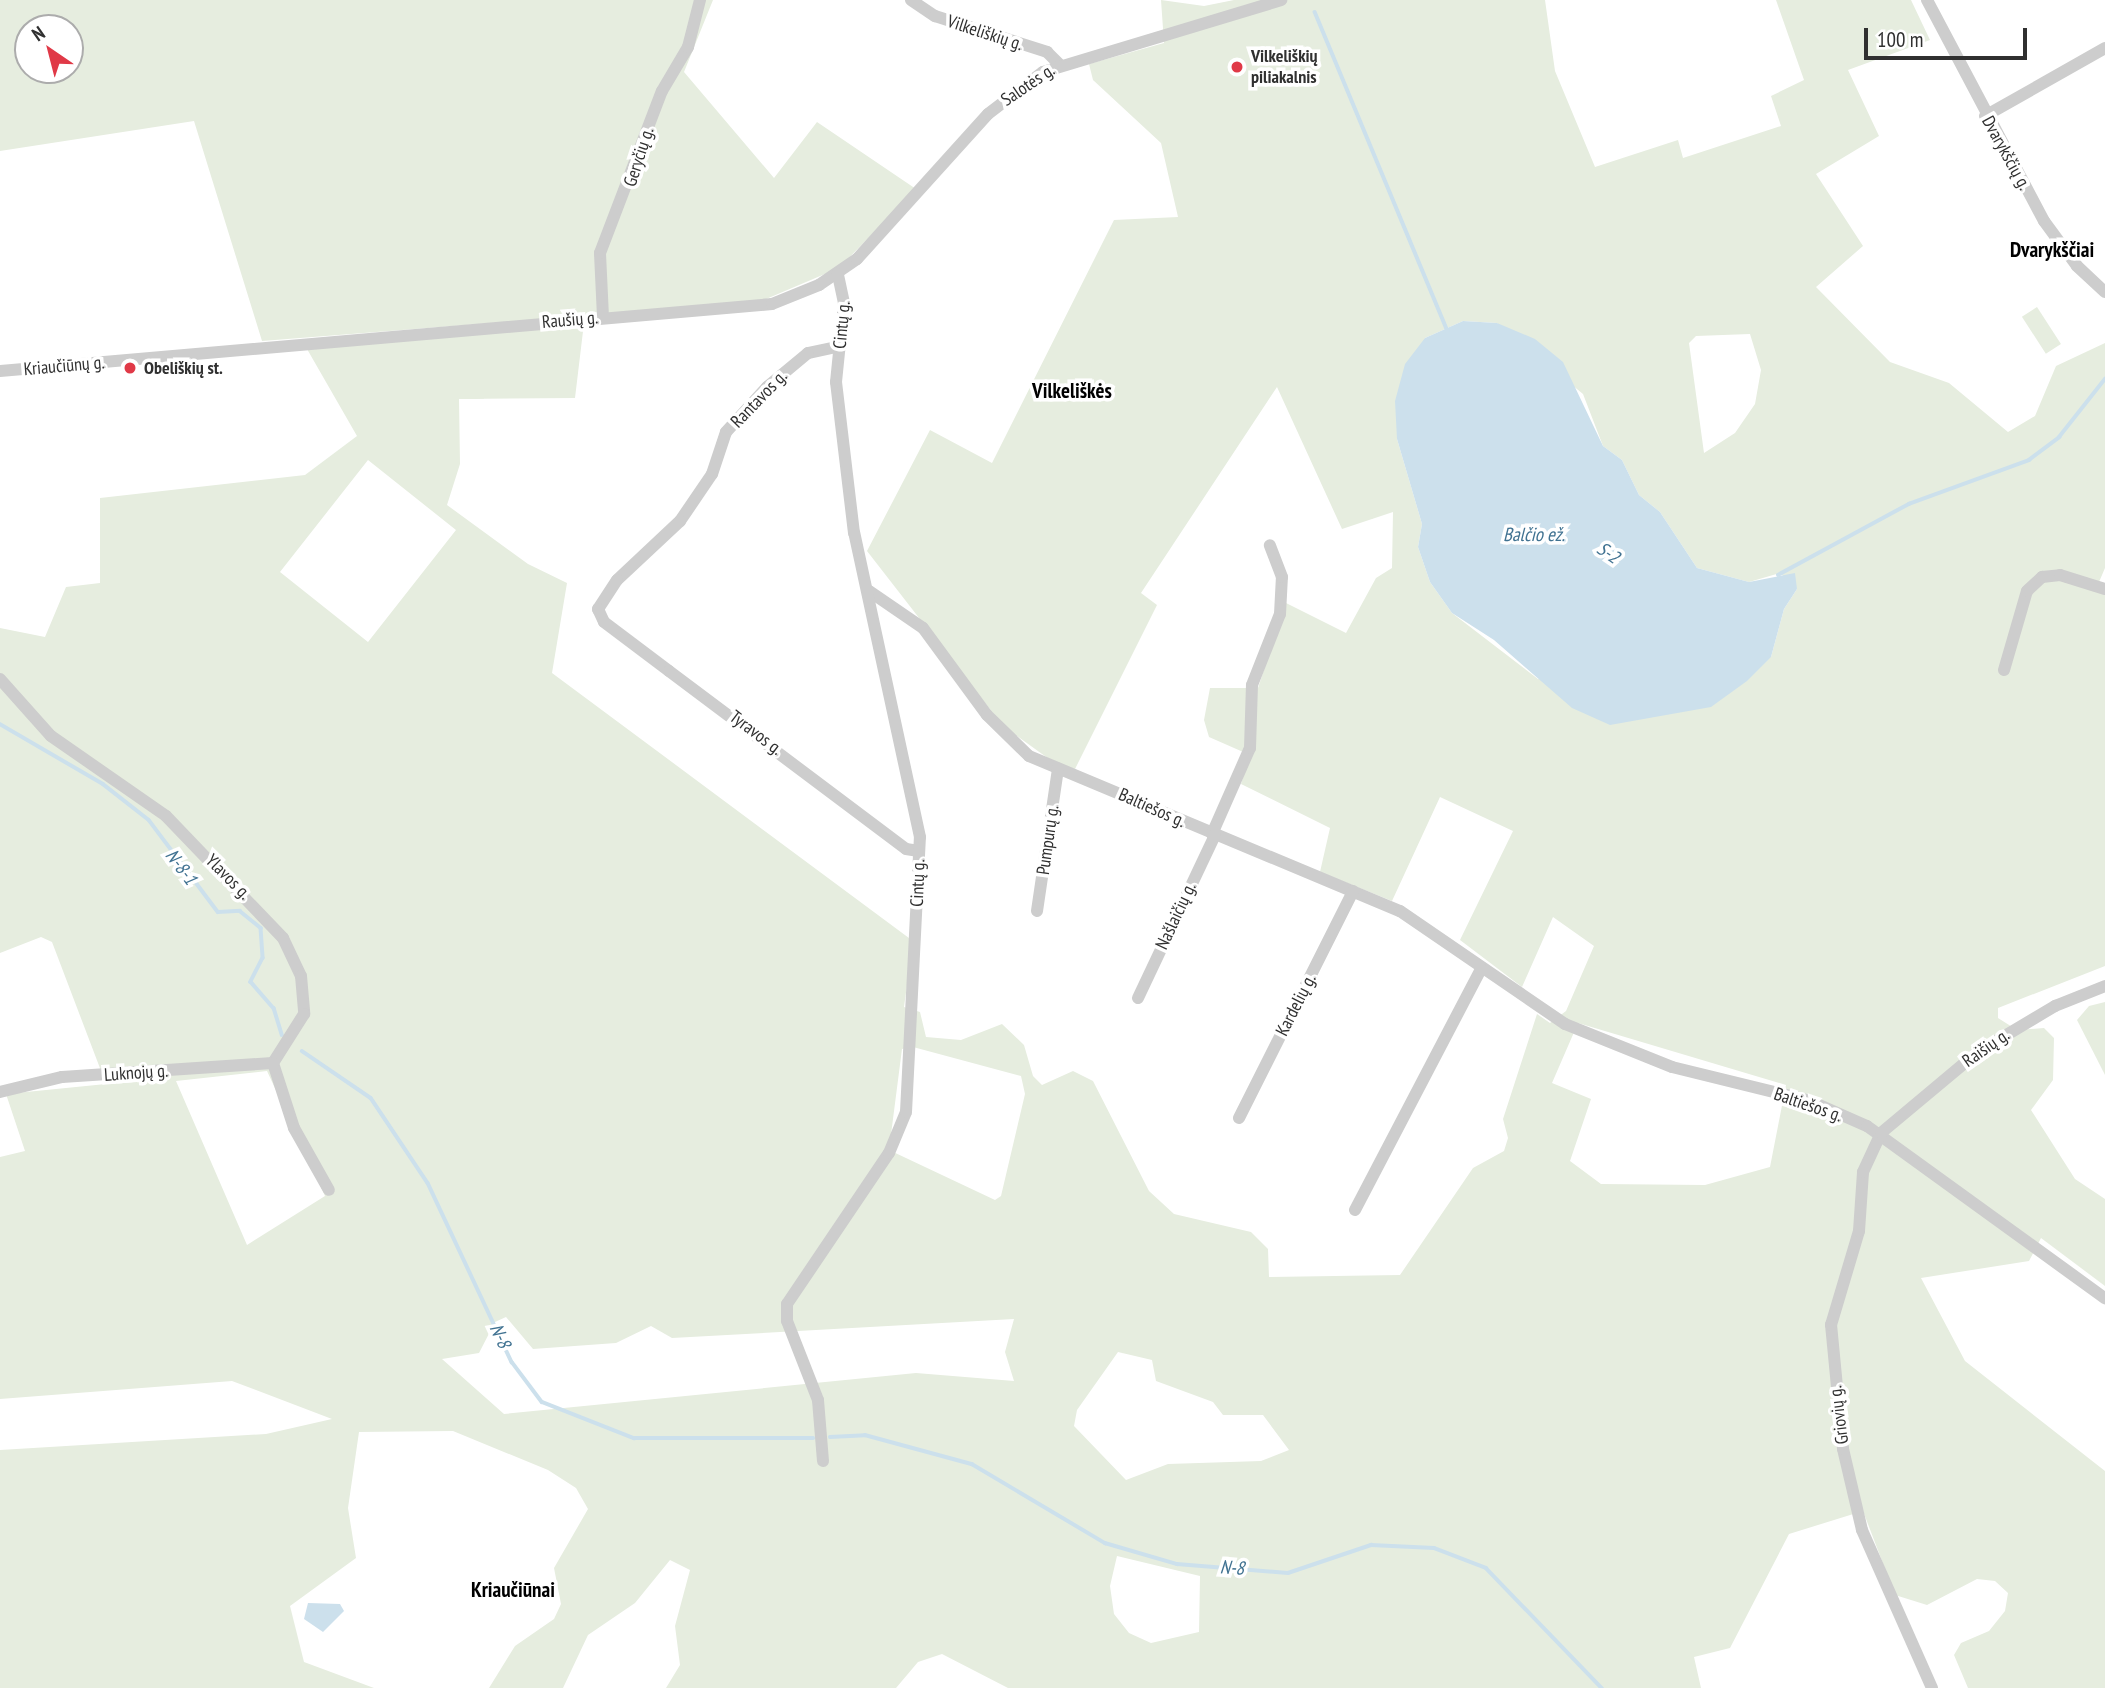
<!DOCTYPE html>
<meta charset="utf-8">
<style>
body{margin:0}
#map{position:relative;width:2105px;height:1688px;overflow:hidden;background:#fff;font-family:"PT Sans Narrow",sans-serif}
div>[style]{position:absolute}
[style*='--x']{left:calc(var(--x)*1px);top:calc(var(--y)*1px);width:calc(var(--w)*1px);rotate:calc(var(--a)*1deg)}
.green>*{inset:0;background:#e6eddf;transform-origin:0 0}
.water>*{inset:0;background:#cce0ec}
.stream>*{height:3.5px;margin:-1.75px;padding:0 1.75px;transform-origin:1.75px;border-radius:1.75px;background:#cce0ec}
.street>*{height:12px;margin:-6px;padding:0 6px;transform-origin:6px;border-radius:6px;background:#cdcdcd}
.dots>*{width:19px;height:19px;translate:-50% -50%;box-sizing:border-box;border:4px solid #fff;border-radius:50%}
span{translate:-50% -50%;white-space:nowrap;text-align:center;line-height:1.15;-webkit-text-stroke:7px #fff;paint-order:stroke}
.street-label{font-size:18px;color:#303030}
.poi-label{font-size:18px;color:#303030;font-weight:700}
.left{translate:0 -50%;text-align:left}
.water-label{font-size:19px;color:#407291;font-style:italic}
.quarter-label{font-size:21px;color:#000;font-weight:700}
.north{position:absolute;left:14px;top:14px;width:70px;height:70px;box-sizing:border-box;background:#fff;border:2px solid #acacac;border-radius:50%;rotate:325deg;font-size:19px;font-weight:700;line-height:28px;text-align:center;color:#303030}
.north::after{content:'';display:block;margin:auto;width:24px;height:32px;background:#e03947;clip-path:polygon(50% 0,100% 100%,50% 72%,0 100%)}
.scale{position:absolute;left:1864px;top:28px;width:163px;height:32px;box-sizing:border-box;border:4px solid #303030;border-top:0;padding-left:9px;font-size:21px;line-height:24px;white-space:nowrap;color:#303030;-webkit-text-stroke:5px #fff;paint-order:stroke}
</style>
<div id="map">
<div class="green">
<i style="clip-path:polygon(evenodd,0 0,713px 0,684px 72px,774px 178px,817px 122px,916px 189px,839px 268px,759px 302px,262px 341px,194px 121px,0 151px,0 0,28px 28px,70px 28px,70px 70px,28px 70px,28px 28px)"></i>
<i style="clip-path:polygon(evenodd,1161px 0,1204px 6px,1234px 0,1545px 0,1555px 71px,1595px 167px,1678px 140px,1683px 158px,1781px 126px,1771px 96px,1804px 80px,1776px 0,1911px 0,1930px 40px,1848px 70px,1879px 136px,1816px 174px,1863px 246px,1816px 287px,1890px 362px,1949px 383px,2008px 432px,2035px 416px,2056px 366px,2105px 343px,2105px 568px,2099px 582px,2105px 584px,2105px 966px,1998px 1008px,1998px 1018px,2017px 1030px,2044px 1028px,2054px 1038px,2053px 1080px,2031px 1110px,2075px 1179px,2105px 1199px,2105px 1286px,2041px 1238px,2029px 1261px,1921px 1278px,1965px 1361px,2105px 1471px,2105px 1688px,1968px 1688px,1954px 1655px,1961px 1643px,1989px 1631px,2005px 1611px,2008px 1593px,1995px 1581px,1977px 1579px,1927px 1605px,1895px 1595px,1863px 1511px,1789px 1534px,1730px 1648px,1694px 1657px,1701px 1688px,1008px 1688px,942px 1654px,918px 1662px,896px 1688px,666px 1688px,680px 1665px,675px 1626px,690px 1570px,670px 1560px,635px 1603px,588px 1635px,563px 1688px,489px 1688px,515px 1646px,554px 1619px,561px 1604px,554px 1568px,588px 1509px,576px 1488px,548px 1470px,453px 1431px,359px 1432px,348px 1508px,356px 1558px,290px 1606px,304px 1662px,374px 1688px,0 1688px,0 1450px,266px 1434px,332px 1419px,232px 1381px,0 1399px,0 1157px,25px 1151px,6px 1094px,106px 1084px,52px 942px,41px 937px,0 953px,0 628px,45px 637px,66px 587px,100px 583px,100px 498px,305px 475px,357px 436px,307px 349px,584px 323px,575px 398px,459px 399px,460px 464px,447px 505px,528px 564px,567px 583px,552px 673px,913px 941px,904px 1007px,920px 1012px,926px 1037px,961px 1040px,1002px 1024px,1024px 1045px,1033px 1076px,1042px 1085px,1073px 1071px,1093px 1081px,1149px 1191px,1174px 1214px,1251px 1232px,1268px 1249px,1269px 1277px,1400px 1275px,1473px 1168px,1504px 1151px,1508px 1138px,1503px 1119px,1537px 1014px,1550px 1023px,1566px 1011px,1594px 946px,1553px 917px,1522px 987px,1460px 940px,1513px 831px,1440px 797px,1392px 901px,1320px 872px,1330px 828px,1241px 784px,1250px 755px,1209px 737px,1204px 720px,1210px 688px,1258px 688px,1286px 603px,1346px 633px,1376px 578px,1392px 568px,1393px 512px,1342px 529px,1277px 387px,1141px 593px,1157px 605px,1075px 769px,1056px 764px,1003px 726px,867px 551px,930px 430px,992px 463px,1114px 220px,1178px 217px,1161px 143px,1093px 80px,1089px 64px,1164px 43px,1161px 0,1463px 321px,1497px 323px,1583px 394px,1603px 446px,1622px 460px,1639px 495px,1660px 512px,1697px 568px,1749px 582px,1780px 573px,1797px 589px,1784px 609px,1771px 657px,1538px 679px,1452px 613px,1430px 582px,1418px 547px,1422px 524px,1397px 439px,1425px 338px,1463px 321px,1161px 0,1750px 334px,1761px 370px,1755px 404px,1735px 433px,1704px 453px,1689px 343px,1696px 336px,1750px 334px,1161px 0,368px 460px,456px 530px,368px 642px,280px 572px,368px 460px,1161px 0,1578px 1023px,1786px 1085px,1770px 1167px,1705px 1185px,1601px 1184px,1570px 1161px,1591px 1099px,1552px 1083px,1578px 1023px,1161px 0,913px 1047px,1021px 1076px,1025px 1094px,1001px 1196px,995px 1200px,889px 1150px,902px 1049px,913px 1047px,1161px 0,267px 1071px,325px 1196px,247px 1245px,176px 1081px,267px 1071px,1161px 0,506px 1317px,533px 1349px,616px 1343px,651px 1326px,672px 1338px,1014px 1319px,1005px 1352px,1014px 1381px,916px 1373px,504px 1414px,442px 1359px,479px 1353px,495px 1322px,506px 1317px,1161px 0,1118px 1352px,1152px 1360px,1156px 1381px,1213px 1402px,1223px 1415px,1263px 1415px,1289px 1450px,1261px 1461px,1168px 1464px,1126px 1480px,1074px 1426px,1077px 1410px,1118px 1352px,1161px 0,1117px 1556px,1200px 1576px,1199px 1632px,1151px 1643px,1129px 1633px,1114px 1614px,1110px 1586px,1117px 1556px)"></i>
<i style="left:2037px;top:307px;width:44px;height:18px;rotate:57deg"></i>
<i style="clip-path:polygon(2105px 1002px,2105px 1075px,2077px 1020px,2089px 1006px)"></i>
</div>
<div class="water">
<i style="clip-path:polygon(1463px 321px,1497px 323px,1535px 339px,1563px 362px,1603px 446px,1622px 460px,1639px 495px,1660px 512px,1697px 568px,1749px 582px,1795px 573px,1797px 589px,1784px 609px,1771px 657px,1747px 681px,1711px 707px,1610px 725px,1572px 708px,1494px 640px,1452px 613px,1430px 582px,1418px 547px,1422px 524px,1397px 439px,1395px 401px,1405px 364px,1425px 338px)"></i>
<i style="clip-path:polygon(308px 1603px,340px 1604px,344px 1611px,323px 1632px,304px 1619px)"></i>
</div>
<div class="stream">
<i style="--x:1315;--y:12;--w:346;--a:67.4"></i>
<i style="--x:1778;--y:575;--w:149;--a:-28.5"></i>
<i style="--x:1909;--y:504;--w:128;--a:-20.1"></i>
<i style="--x:2029;--y:460;--w:38;--a:-37"></i>
<i style="--x:2059;--y:437;--w:74;--a:-51.6"></i>
<i style="--x:0;--y:724;--w:119;--a:30.2"></i>
<i style="--x:103;--y:784;--w:58;--a:38"></i>
<i style="--x:149;--y:820;--w:115;--a:53.1"></i>
<i style="--x:218;--y:912;--w:22;--a:-3"></i>
<i style="--x:240;--y:911;--w:27;--a:39"></i>
<i style="--x:261;--y:928;--w:30;--a:86"></i>
<i style="--x:263;--y:958;--w:27;--a:117"></i>
<i style="--x:251;--y:982;--w:35;--a:49"></i>
<i style="--x:274;--y:1008;--w:28;--a:73"></i>
<i style="--x:302;--y:1051;--w:83;--a:34.3"></i>
<i style="--x:371;--y:1098;--w:102;--a:56.2"></i>
<i style="--x:428;--y:1183;--w:198;--a:64.9"></i>
<i style="--x:512;--y:1362;--w:50;--a:53.1"></i>
<i style="--x:542;--y:1402;--w:99;--a:21.4"></i>
<i style="--x:634;--y:1438;--w:179;--a:0"></i>
<i style="--x:830;--y:1437;--w:35;--a:-3"></i>
<i style="--x:865;--y:1435;--w:111;--a:15.2"></i>
<i style="--x:972;--y:1464;--w:155;--a:30.7"></i>
<i style="--x:1105;--y:1543;--w:75;--a:16.3"></i>
<i style="--x:1177;--y:1564;--w:111;--a:4.6"></i>
<i style="--x:1288;--y:1573;--w:88;--a:-18.6"></i>
<i style="--x:1371;--y:1545;--w:63;--a:2.7"></i>
<i style="--x:1434;--y:1548;--w:56;--a:21"></i>
<i style="--x:1486;--y:1568;--w:167;--a:46"></i>
</div>
<div class="street">
<i style="--x:911;--y:0;--w:29;--a:34"></i>
<i style="--x:935;--y:16;--w:118;--a:17.8"></i>
<i style="--x:1047;--y:52;--w:17;--a:45"></i>
<i style="--x:1927;--y:0;--w:250;--a:62.1"></i>
<i style="--x:2044;--y:221;--w:56;--a:53.7"></i>
<i style="--x:2077;--y:266;--w:38;--a:43"></i>
<i style="--x:1985;--y:116;--w:138;--a:-29.5"></i>
<i style="--x:603;--y:317;--w:64;--a:-92.7"></i>
<i style="--x:600;--y:253;--w:173;--a:-69.1"></i>
<i style="--x:662;--y:91;--w:51;--a:-59.4"></i>
<i style="--x:688;--y:47;--w:49;--a:-75.7"></i>
<i style="--x:841;--y:346;--w:34;--a:168"></i>
<i style="--x:808;--y:353;--w:53;--a:140.3"></i>
<i style="--x:767;--y:387;--w:61;--a:132.3"></i>
<i style="--x:726;--y:432;--w:44;--a:108.4"></i>
<i style="--x:712;--y:474;--w:57;--a:124.2"></i>
<i style="--x:680;--y:521;--w:86;--a:136.9"></i>
<i style="--x:617;--y:580;--w:35;--a:123"></i>
<i style="--x:598;--y:609;--w:14;--a:65"></i>
<i style="--x:604;--y:622;--w:81;--a:37"></i>
<i style="--x:669;--y:671;--w:296;--a:36.9"></i>
<i style="--x:906;--y:849;--w:13;--a:9"></i>
<i style="--x:0;--y:371;--w:775;--a:-4.96"></i>
<i style="--x:772;--y:304;--w:51;--a:-22"></i>
<i style="--x:819;--y:285;--w:46;--a:-34.4"></i>
<i style="--x:857;--y:259;--w:195;--a:-47.9"></i>
<i style="--x:988;--y:114;--w:69;--a:-37.4"></i>
<i style="--x:1043;--y:72;--w:249;--a:-16.8"></i>
<i style="--x:869;--y:591;--w:65;--a:34.4"></i>
<i style="--x:923;--y:628;--w:108;--a:53.7"></i>
<i style="--x:987;--y:715;--w:59;--a:44.3"></i>
<i style="--x:1029;--y:756;--w:402;--a:22.7"></i>
<i style="--x:1400;--y:911;--w:200;--a:34.4"></i>
<i style="--x:1565;--y:1024;--w:115;--a:21.9"></i>
<i style="--x:1672;--y:1067;--w:142;--a:13.8"></i>
<i style="--x:1810;--y:1101;--w:62;--a:23.7"></i>
<i style="--x:1867;--y:1126;--w:294;--a:35.9"></i>
<i style="--x:2004;--y:670;--w:82;--a:-73.8"></i>
<i style="--x:2027;--y:591;--w:21;--a:-43"></i>
<i style="--x:2042;--y:577;--w:18;--a:-6"></i>
<i style="--x:2060;--y:575;--w:47;--a:17.3"></i>
<i style="--x:0;--y:679;--w:76;--a:48.2"></i>
<i style="--x:51;--y:736;--w:140;--a:34.8"></i>
<i style="--x:166;--y:816;--w:169;--a:46.2"></i>
<i style="--x:283;--y:938;--w:42;--a:64.7"></i>
<i style="--x:301;--y:976;--w:38;--a:85"></i>
<i style="--x:304;--y:1014;--w:58;--a:122.3"></i>
<i style="--x:1212;--y:834;--w:94;--a:-66.2"></i>
<i style="--x:1250;--y:748;--w:63;--a:-88.2"></i>
<i style="--x:1252;--y:685;--w:76;--a:-68.5"></i>
<i style="--x:1280;--y:614;--w:37;--a:-87"></i>
<i style="--x:1282;--y:577;--w:34;--a:-111"></i>
<i style="--x:1037;--y:911;--w:144;--a:-81.6"></i>
<i style="--x:1138;--y:998;--w:180;--a:-64.7"></i>
<i style="--x:273;--y:1063;--w:68;--a:72.1"></i>
<i style="--x:294;--y:1128;--w:71;--a:60.6"></i>
<i style="--x:0;--y:1092;--w:64;--a:-13.6"></i>
<i style="--x:62;--y:1077;--w:211;--a:-3.8"></i>
<i style="--x:1239;--y:1118;--w:254;--a:-63.3"></i>
<i style="--x:1355;--y:1210;--w:272;--a:-62.4"></i>
<i style="--x:823;--y:1461;--w:61;--a:-94.7"></i>
<i style="--x:818;--y:1400;--w:85;--a:-111.4"></i>
<i style="--x:787;--y:1321;--w:17;--a:-90"></i>
<i style="--x:787;--y:1304;--w:182;--a:-56"></i>
<i style="--x:889;--y:1153;--w:44;--a:-67.5"></i>
<i style="--x:906;--y:1112;--w:275;--a:-87.1"></i>
<i style="--x:920;--y:837;--w:311;--a:-102.2"></i>
<i style="--x:854;--y:533;--w:152;--a:-96.8"></i>
<i style="--x:836;--y:382;--w:79;--a:-84.2"></i>
<i style="--x:844;--y:303;--w:30;--a:-102"></i>
<i style="--x:1932;--y:1688;--w:173;--a:-113.9"></i>
<i style="--x:1862;--y:1530;--w:83;--a:-103.2"></i>
<i style="--x:1843;--y:1449;--w:125;--a:-95.5"></i>
<i style="--x:1831;--y:1325;--w:98;--a:-73.4"></i>
<i style="--x:1859;--y:1231;--w:59;--a:-86.1"></i>
<i style="--x:1863;--y:1172;--w:43;--a:-65.2"></i>
<i style="--x:1881;--y:1133;--w:126;--a:-39.9"></i>
<i style="--x:1978;--y:1052;--w:90;--a:-30.9"></i>
<i style="--x:2055;--y:1006;--w:54;--a:-21.8"></i>
</div>
<div class="dots">
<i style="left:1237px;top:67px;background:#e03947"></i>
<i style="left:130px;top:368px;background:#e03947"></i>
</div>
<div class="street-label">
<span style="left:985px;top:33px;rotate:18deg">Vilkeliškių g.</span>
<span style="left:1028px;top:85px;rotate:-34deg">Salotės g.</span>
<span style="left:2006px;top:153px;rotate:61deg">Dvarykščių g.</span>
<span style="left:639px;top:157px;rotate:-72deg">Geryčių g.</span>
<span style="left:570px;top:320px;rotate:-5deg">Raušių g.</span>
<span style="left:842px;top:325px;rotate:-85deg">Cintų g.</span>
<span style="left:64px;top:366px;rotate:-5deg">Kriaučiūnų g.</span>
<span style="left:759px;top:399px;rotate:-46deg">Rantavos g.</span>
<span style="left:756px;top:733px;rotate:37deg">Tyravos g.</span>
<span style="left:1152px;top:808px;rotate:24deg">Baltiešos g.</span>
<span style="left:1048px;top:840px;rotate:-82deg">Pumpurų g.</span>
<span style="left:228px;top:877px;rotate:45deg">Ylavos g.</span>
<span style="left:918px;top:883px;rotate:-88deg">Cintų g.</span>
<span style="left:1176px;top:916px;rotate:-65deg">Našlaičių g.</span>
<span style="left:1296px;top:1005px;rotate:-63deg">Kardelių g.</span>
<span style="left:1986px;top:1048px;rotate:-35deg">Raišių g.</span>
<span style="left:136px;top:1073px;rotate:-4deg">Luknojų g.</span>
<span style="left:1808px;top:1105px;rotate:19deg">Baltiešos g.</span>
<span style="left:1839px;top:1415px;rotate:-97deg">Griovių g.</span>
</div>
<div class="poi-label">
<span class="left" style="left:1251px;top:67px">Vilkeliškių<br>piliakalnis</span>
<span class="left" style="left:144px;top:368px">Obeliškių st.</span>
</div>
<div class="water-label">
<span style="left:1534px;top:535px">Balčio ež.</span>
<span style="left:1608px;top:553px;rotate:34deg">S-2</span>
<span style="left:181px;top:867px;rotate:53deg">N-8-1</span>
<span style="left:500px;top:1336px;rotate:65deg">N-8</span>
<span style="left:1232px;top:1568px;rotate:4deg">N-8</span>
</div>
<div class="quarter-label">
<span style="left:2052px;top:250px">Dvarykščiai</span>
<span style="left:1072px;top:391px">Vilkeliškės</span>
<span style="left:513px;top:1590px">Kriaučiūnai</span>
</div>
<div class="north">N</div>
<div class="scale">100 m</div>
</div>
